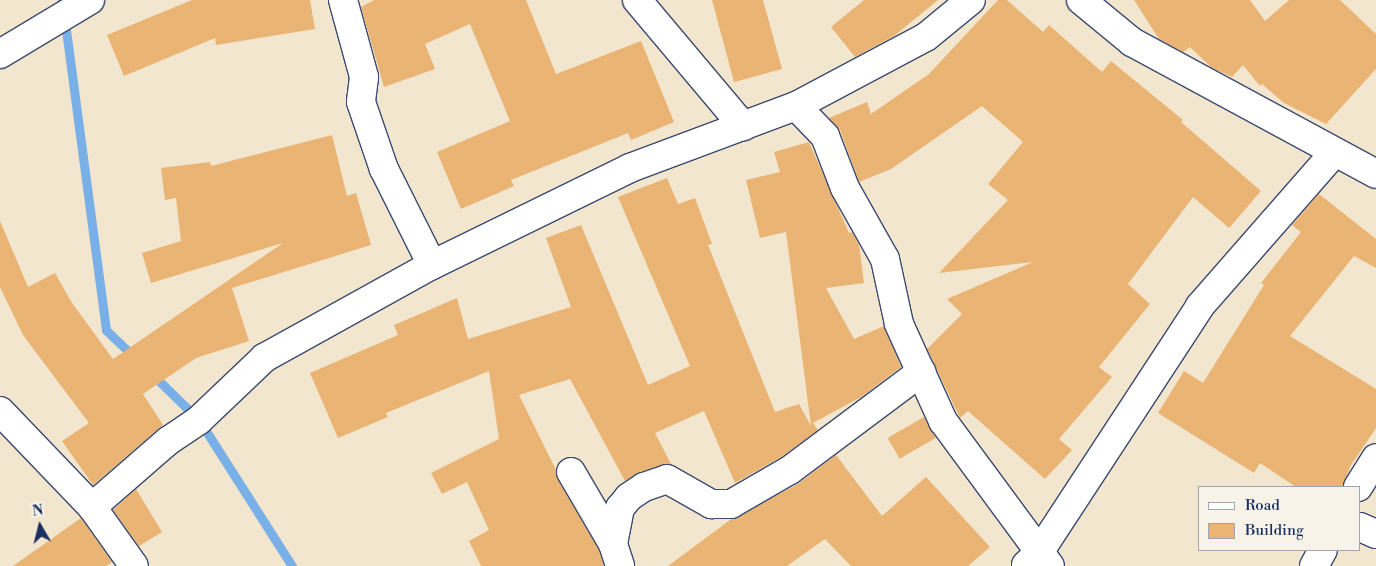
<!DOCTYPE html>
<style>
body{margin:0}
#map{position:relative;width:1376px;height:566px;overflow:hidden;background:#f3e6ce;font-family:"Libre Bodoni",serif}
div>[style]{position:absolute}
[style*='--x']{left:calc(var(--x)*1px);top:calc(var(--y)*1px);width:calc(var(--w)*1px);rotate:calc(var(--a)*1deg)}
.stream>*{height:9px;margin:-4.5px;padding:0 4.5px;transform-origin:4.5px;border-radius:4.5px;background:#78b0e7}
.building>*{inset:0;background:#eab474;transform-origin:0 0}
.roads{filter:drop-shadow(1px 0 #3b4a6f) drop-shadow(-1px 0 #3b4a6f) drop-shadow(0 1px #3b4a6f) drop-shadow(0 -1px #3b4a6f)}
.street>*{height:28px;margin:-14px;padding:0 14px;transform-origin:14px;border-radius:14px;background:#fff}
span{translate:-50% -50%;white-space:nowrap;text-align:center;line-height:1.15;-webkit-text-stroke:4px #f7f3e8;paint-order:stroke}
.legend{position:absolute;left:1198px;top:486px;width:162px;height:65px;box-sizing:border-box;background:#f7f3e8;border:1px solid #9fa5b1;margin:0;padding:6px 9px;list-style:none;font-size:15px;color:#1b2f5e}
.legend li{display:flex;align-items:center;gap:10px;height:25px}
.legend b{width:25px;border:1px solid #9fa5b1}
.north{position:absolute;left:15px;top:501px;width:50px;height:50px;-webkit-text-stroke:4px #f7f3e8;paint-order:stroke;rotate:352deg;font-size:14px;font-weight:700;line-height:20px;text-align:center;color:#1b2f5e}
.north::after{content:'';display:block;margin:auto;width:18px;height:22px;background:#1b2f5e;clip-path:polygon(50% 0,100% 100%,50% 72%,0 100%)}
</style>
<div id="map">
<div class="stream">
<i style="--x:62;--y:0;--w:333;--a:82.4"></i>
<i style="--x:106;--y:330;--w:39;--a:44"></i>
<i style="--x:153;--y:375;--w:64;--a:44.4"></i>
<i style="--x:199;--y:420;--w:173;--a:57.5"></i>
</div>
<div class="building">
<i style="clip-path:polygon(192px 0,310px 0,315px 29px,216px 45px,215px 38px,124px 76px,107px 35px)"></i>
<i style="clip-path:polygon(374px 0,526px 0,556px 74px,641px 41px,674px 122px,631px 140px,628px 133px,511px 180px,514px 186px,461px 209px,437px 152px,510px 121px,470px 24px,425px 44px,435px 69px,384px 87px,361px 7px)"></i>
<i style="clip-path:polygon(712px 0,763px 0,782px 69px,734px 82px)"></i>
<i style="clip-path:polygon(864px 0,938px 0,894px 36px,855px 57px,831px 27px)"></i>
<i style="clip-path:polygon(998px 0,1007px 0,1043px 32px,1049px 25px,1102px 72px,1111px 61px,1183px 120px,1181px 122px,1261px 191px,1229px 228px,1193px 197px,1128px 284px,1150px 304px,1099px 367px,1112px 377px,1059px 439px,1072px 450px,1045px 479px,968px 411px,960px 418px,927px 349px,962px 314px,947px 299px,1033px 262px,939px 273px,1008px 200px,988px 184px,1023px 142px,982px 106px,891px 169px,859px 182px,840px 130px,829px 118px,867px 102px,871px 114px,929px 74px)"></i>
<i style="clip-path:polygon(1134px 0,1250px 0,1265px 21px,1289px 0,1340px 0,1376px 34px,1376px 69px,1326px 124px,1284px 103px,1262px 84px,1260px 86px,1243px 65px,1232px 77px,1211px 67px,1190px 47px,1183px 52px,1159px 39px)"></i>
<i style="clip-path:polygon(332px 135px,347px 196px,356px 193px,371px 245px,232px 288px,249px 341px,196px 358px,143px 394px,163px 425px,93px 485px,62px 441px,89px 423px,23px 335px,0 287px,0 221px,28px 287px,55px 273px,72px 303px,113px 359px,283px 243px,151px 283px,142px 253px,181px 241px,176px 198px,165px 200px,161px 168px,210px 162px,211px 166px)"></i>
<i style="clip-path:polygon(809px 142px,849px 233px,852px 232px,859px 245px,864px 283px,826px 288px,854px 339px,884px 326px,901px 367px,861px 397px,813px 423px,818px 430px,781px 457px,735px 483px,704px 411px,655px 433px,671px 464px,639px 472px,625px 481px,570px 379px,519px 395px,556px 470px,558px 480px,599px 550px,604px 566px,481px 566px,469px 541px,489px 530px,467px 482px,442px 494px,431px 473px,499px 439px,489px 371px,386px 413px,388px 417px,338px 438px,310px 373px,398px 335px,394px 325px,457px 298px,468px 339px,571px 307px,546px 238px,581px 225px,648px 385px,690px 366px,618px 197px,667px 178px,678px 204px,695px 198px,712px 244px,708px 245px,775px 412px,799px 404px,811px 426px,786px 232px,760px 238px,746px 180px,780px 172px,774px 152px)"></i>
<i style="clip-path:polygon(1319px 194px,1376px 239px,1376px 268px,1354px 256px,1290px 336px,1376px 389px,1376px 428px,1351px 465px,1342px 487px,1296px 487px,1260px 463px,1254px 473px,1158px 413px,1184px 371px,1203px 383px,1264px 285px,1261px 283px,1301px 232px,1292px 225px)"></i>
<i style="left:924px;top:417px;width:24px;height:42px;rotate:60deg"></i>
<i style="clip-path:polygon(836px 455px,882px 516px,926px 477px,990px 547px,968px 566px,851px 566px,825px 539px,787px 566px,668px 566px,730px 520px,798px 484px)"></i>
<i style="clip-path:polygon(136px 489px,162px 532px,139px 546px,113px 510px)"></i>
<i style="clip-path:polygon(81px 518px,112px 562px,106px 566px,13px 566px)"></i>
</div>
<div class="roads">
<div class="street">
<i style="--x:343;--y:0;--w:80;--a:74.7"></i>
<i style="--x:364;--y:77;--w:25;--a:97"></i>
<i style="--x:361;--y:102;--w:71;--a:71.1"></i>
<i style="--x:384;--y:169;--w:107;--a:63.4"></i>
<i style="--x:637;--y:0;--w:165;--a:49.9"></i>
<i style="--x:1081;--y:0;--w:66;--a:39.5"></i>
<i style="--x:1132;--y:42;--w:277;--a:28.4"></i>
<i style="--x:0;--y:54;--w:105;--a:-31"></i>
<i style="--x:796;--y:106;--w:42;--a:46"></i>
<i style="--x:825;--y:136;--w:56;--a:69"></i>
<i style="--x:845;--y:188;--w:81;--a:60.6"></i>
<i style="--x:885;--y:259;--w:66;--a:77.8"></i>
<i style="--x:899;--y:324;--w:107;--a:65.6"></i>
<i style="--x:943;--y:421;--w:180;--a:53.6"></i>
<i style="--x:0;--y:411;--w:133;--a:46.2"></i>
<i style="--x:92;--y:507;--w:72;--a:54.6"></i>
<i style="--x:571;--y:472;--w:83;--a:59.7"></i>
<i style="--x:613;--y:544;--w:23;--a:72"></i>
<i style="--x:1358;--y:487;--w:34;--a:-58"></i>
<i style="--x:92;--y:507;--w:101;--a:-41"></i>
<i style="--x:168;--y:441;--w:37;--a:-34"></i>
<i style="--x:199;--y:420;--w:90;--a:-43.6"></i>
<i style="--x:264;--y:358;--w:192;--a:-29"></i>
<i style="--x:432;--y:265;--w:220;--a:-26.1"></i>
<i style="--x:630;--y:168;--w:177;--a:-20.5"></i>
<i style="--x:796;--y:106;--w:147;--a:-28"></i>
<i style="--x:926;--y:37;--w:58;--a:-39.4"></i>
<i style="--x:1360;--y:527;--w:17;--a:24"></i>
<i style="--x:613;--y:544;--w:37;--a:-79"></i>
<i style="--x:620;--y:508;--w:14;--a:-51"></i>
<i style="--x:629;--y:497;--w:18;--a:-34"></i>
<i style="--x:644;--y:487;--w:24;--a:-19"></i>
<i style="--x:667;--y:479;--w:51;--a:29.6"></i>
<i style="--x:711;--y:504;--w:20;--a:0"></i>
<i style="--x:731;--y:504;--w:68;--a:-30"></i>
<i style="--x:790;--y:470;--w:164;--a:-36.8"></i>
<i style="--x:1026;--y:565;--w:16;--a:-43"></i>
<i style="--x:1038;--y:554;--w:296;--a:-56.8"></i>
<i style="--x:1200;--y:306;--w:203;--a:-48.8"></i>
<i style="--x:1314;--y:566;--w:18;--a:-61"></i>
</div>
</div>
<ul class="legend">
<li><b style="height:6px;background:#fff"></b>Road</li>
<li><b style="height:14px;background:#eab474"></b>Building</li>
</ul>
<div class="north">N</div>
</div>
